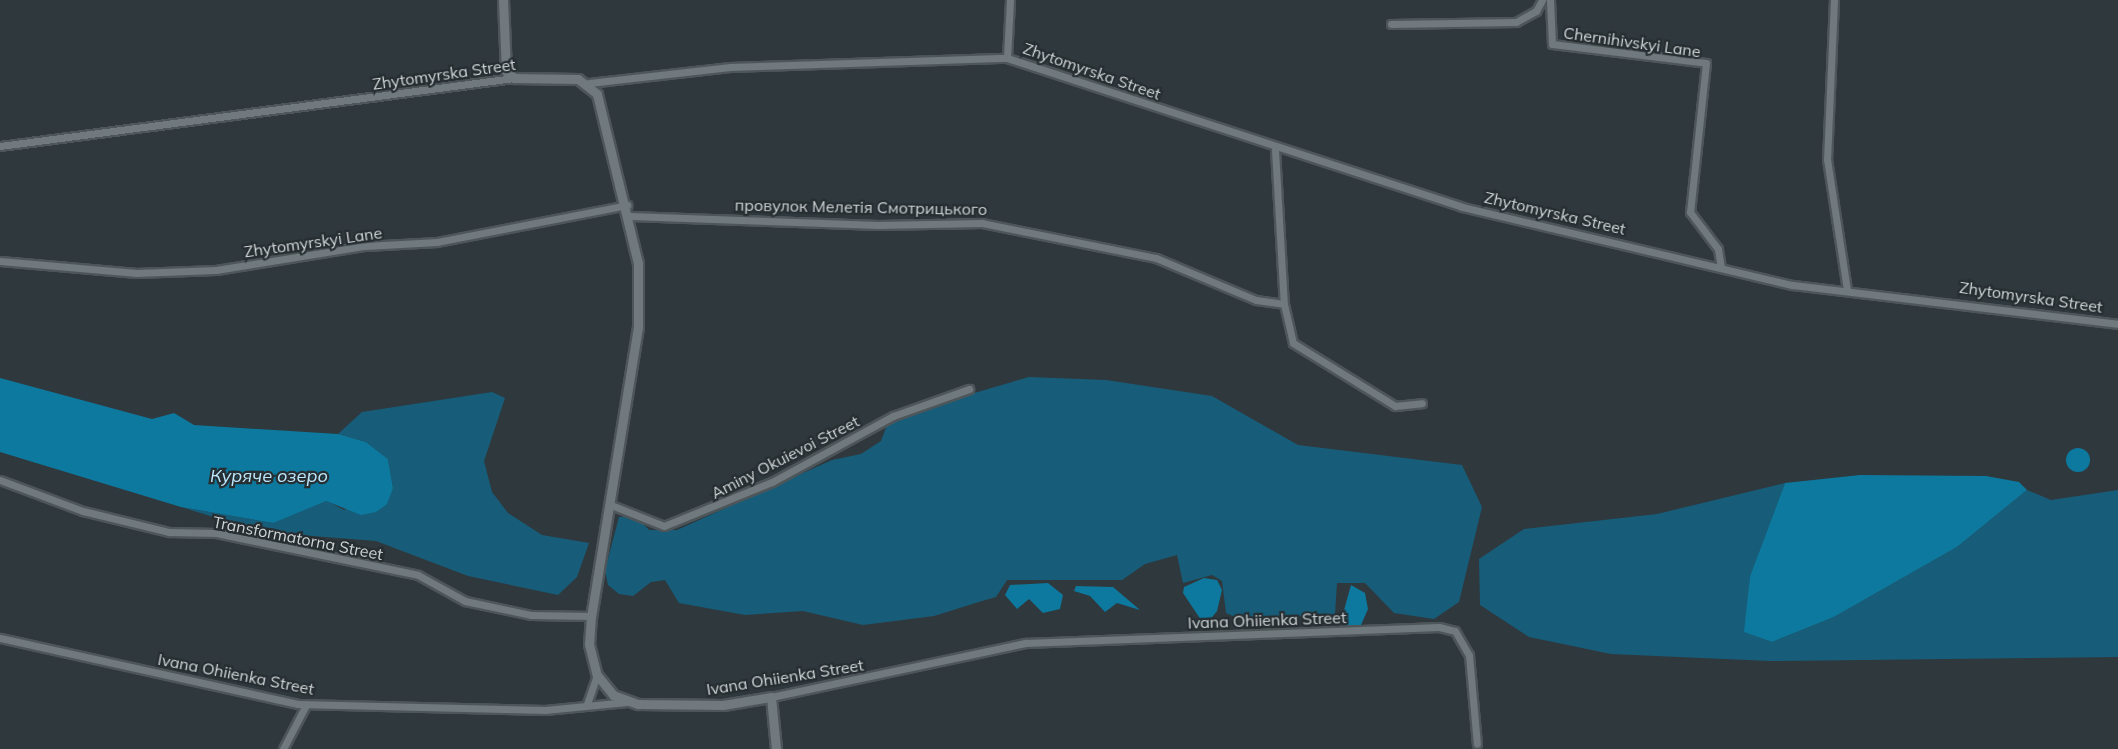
<!DOCTYPE html>
<meta charset="utf-8">
<style>
body{margin:0}
#map{position:relative;width:2118px;height:749px;overflow:hidden;background:#2f383d;font-family:Mulish,sans-serif}
div>[style]{position:absolute}
[style*='--x']{left:calc(var(--x)*1px);top:calc(var(--y)*1px);width:calc(var(--w)*1px);rotate:calc(var(--a)*1deg)}
.green>*{inset:0;background:#175d79}
.water>*{inset:0;background:#0d799f}
.round{border-radius:50%}
.roads{filter:drop-shadow(2px 0 #4e565a) drop-shadow(-2px 0 #4e565a) drop-shadow(0 2px #4e565a) drop-shadow(0 -2px #4e565a)}
.street>*{height:7px;margin:-3.5px;padding:0 3.5px;transform-origin:3.5px;border-radius:3.5px;background:#6f797e}
.secondary>*{height:9px;margin:-4.5px;padding:0 4.5px;transform-origin:4.5px;border-radius:4.5px;background:#6f797e}
span{translate:-50% -50%;white-space:nowrap;text-align:center;line-height:1.15;-webkit-text-stroke:4.5px #262e32;paint-order:stroke}
.street-label{font-size:16px;color:#d0d5d8}
.water-label{font-size:18px;color:#bce7fd;font-style:italic}
</style>
<div id="map">
<div class="green">
<i style="clip-path:polygon(1029px 377px,1106px 380px,1212px 396px,1298px 445px,1462px 465px,1482px 507px,1459px 602px,1434px 619px,1394px 613px,1365px 583px,1337px 583px,1335px 614px,1242px 620px,1226px 613px,1222px 581px,1212px 575px,1183px 583px,1177px 555px,1145px 564px,1122px 580px,1007px 580px,996px 597px,982px 601px,934px 616px,863px 625px,803px 611px,745px 615px,679px 603px,665px 580px,651px 582px,633px 596px,619px 594px,608px 585px,605px 570px,619px 517px,636px 516px,649px 530px,677px 530px,832px 460px,861px 454px,881px 441px,887px 425px,916px 410px)"></i>
<i style="clip-path:polygon(492px 392px,505px 398px,484px 461px,492px 492px,508px 513px,542px 535px,589px 543px,577px 577px,558px 595px,468px 576px,376px 541px,262px 532px,181px 507px,273px 523px,311px 503px,327px 501px,344px 510px,393px 488px,388px 459px,366px 442px,338px 434px,362px 412px)"></i>
<i style="clip-path:polygon(1785px 483px,1750px 576px,1745px 632px,1772px 642px,1834px 617px,1957px 547px,2027px 490px,2051px 500px,2118px 490px,2118px 657px,1770px 661px,1611px 654px,1529px 637px,1480px 605px,1479px 559px,1524px 529px,1657px 514px)"></i>
</div>
<div class="water">
<i style="clip-path:polygon(0 378px,152px 419px,174px 413px,194px 425px,338px 434px,366px 442px,388px 459px,393px 488px,387px 504px,376px 512px,361px 515px,326px 501px,273px 523px,181px 507px,0 452px)"></i>
<i class="round" style="left:2066px;top:448px;width:24px;height:24px"></i>
<i style="clip-path:polygon(1860px 475px,1986px 476px,2019px 482px,2027px 490px,1957px 547px,1834px 617px,1772px 642px,1744px 632px,1750px 576px,1785px 483px)"></i>
<i style="clip-path:polygon(1204px 578px,1217px 580px,1222px 590px,1217px 611px,1205px 626px,1183px 593px,1184px 587px)"></i>
<i style="clip-path:polygon(1048px 583px,1063px 595px,1060px 609px,1043px 613px,1029px 599px,1017px 609px,1005px 595px,1010px 585px)"></i>
<i style="clip-path:polygon(1351px 585px,1365px 593px,1368px 609px,1361px 625px,1347px 628px,1341px 621px)"></i>
<i style="clip-path:polygon(1113px 587px,1140px 610px,1117px 603px,1105px 612px,1090px 596px,1074px 591px,1076px 586px)"></i>
</div>
<div class="roads">
<div class="street">
<i style="--x:1550;--y:0;--w:44;--a:87.4"></i>
<i style="--x:1552;--y:44;--w:155;--a:7"></i>
<i style="--x:1706;--y:63;--w:150;--a:96.1"></i>
<i style="--x:1690;--y:212;--w:46;--a:52.9"></i>
<i style="--x:1718;--y:249;--w:18;--a:81"></i>
<i style="--x:1834;--y:0;--w:159;--a:92.5"></i>
<i style="--x:1827;--y:159;--w:132;--a:81.3"></i>
<i style="--x:1391;--y:24;--w:125;--a:-0.9"></i>
<i style="--x:1516;--y:22;--w:23;--a:-29"></i>
<i style="--x:1536;--y:11;--w:13;--a:-61"></i>
<i style="--x:1007;--y:58;--w:58;--a:-87"></i>
<i style="--x:589;--y:83;--w:142;--a:-6.5"></i>
<i style="--x:730;--y:67;--w:277;--a:-1.9"></i>
<i style="--x:1007;--y:58;--w:479;--a:18.1"></i>
<i style="--x:1462;--y:207;--w:339;--a:13.3"></i>
<i style="--x:1792;--y:285;--w:328;--a:6.8"></i>
<i style="--x:0;--y:146;--w:518;--a:-7.54"></i>
<i style="--x:1275;--y:150;--w:154;--a:86.7"></i>
<i style="--x:1284;--y:304;--w:40;--a:77"></i>
<i style="--x:1293;--y:343;--w:120;--a:31.7"></i>
<i style="--x:1395;--y:406;--w:27;--a:-6"></i>
<i style="--x:630;--y:216;--w:248;--a:2.1"></i>
<i style="--x:878;--y:225;--w:104;--a:-1.1"></i>
<i style="--x:982;--y:223;--w:177;--a:11.4"></i>
<i style="--x:1156;--y:258;--w:108;--a:22.8"></i>
<i style="--x:1256;--y:300;--w:28;--a:8"></i>
<i style="--x:0;--y:261;--w:137;--a:5"></i>
<i style="--x:136;--y:273;--w:80;--a:-2.1"></i>
<i style="--x:216;--y:270;--w:151;--a:-9.2"></i>
<i style="--x:365;--y:246;--w:72;--a:-3.2"></i>
<i style="--x:437;--y:242;--w:194;--a:-11"></i>
<i style="--x:0;--y:480;--w:89;--a:20.5"></i>
<i style="--x:83;--y:511;--w:89;--a:13.7"></i>
<i style="--x:169;--y:532;--w:47;--a:1.2"></i>
<i style="--x:216;--y:533;--w:206;--a:11.7"></i>
<i style="--x:418;--y:575;--w:54;--a:29"></i>
<i style="--x:465;--y:601;--w:67;--a:12"></i>
<i style="--x:531;--y:615;--w:60;--a:1"></i>
<i style="--x:611;--y:505;--w:57;--a:21.6"></i>
<i style="--x:664;--y:526;--w:117;--a:-22.2"></i>
<i style="--x:772;--y:482;--w:138;--a:-28.6"></i>
<i style="--x:893;--y:416;--w:81;--a:-19.6"></i>
<i style="--x:0;--y:638;--w:305;--a:12.5"></i>
<i style="--x:298;--y:704;--w:247;--a:1.4"></i>
<i style="--x:545;--y:710;--w:82;--a:-5.6"></i>
<i style="--x:771;--y:697;--w:260;--a:-12"></i>
<i style="--x:1025;--y:643;--w:414;--a:-2.2"></i>
<i style="--x:1439;--y:627;--w:16;--a:14"></i>
<i style="--x:1455;--y:631;--w:28;--a:60"></i>
<i style="--x:1469;--y:655;--w:89;--a:84.9"></i>
<i style="--x:587;--y:704;--w:31;--a:-71"></i>
<i style="--x:283;--y:749;--w:50;--a:-62.4"></i>
</div>
<div class="secondary">
<i style="--x:503;--y:0;--w:71;--a:87.6"></i>
<i style="--x:506;--y:71;--w:11;--a:41"></i>
<i style="--x:514;--y:78;--w:64;--a:0.9"></i>
<i style="--x:578;--y:79;--w:24;--a:38"></i>
<i style="--x:597;--y:94;--w:174;--a:76.4"></i>
<i style="--x:638;--y:263;--w:64;--a:90"></i>
<i style="--x:638;--y:327;--w:293;--a:99.2"></i>
<i style="--x:591;--y:616;--w:28;--a:94"></i>
<i style="--x:589;--y:644;--w:32;--a:76"></i>
<i style="--x:597;--y:675;--w:26;--a:51"></i>
<i style="--x:613;--y:695;--w:27;--a:20"></i>
<i style="--x:638;--y:704;--w:85;--a:0.7"></i>
<i style="--x:723;--y:705;--w:49;--a:-9.5"></i>
<i style="--x:771;--y:697;--w:52;--a:84.5"></i>
</div>
</div>
<div class="street-label">
<span style="left:1632px;top:42px;rotate:8deg">Chernihivskyi Lane</span>
<span style="left:1092px;top:71px;rotate:19deg">Zhytomyrska Street</span>
<span style="left:444px;top:74px;rotate:-8deg">Zhytomyrska Street</span>
<span style="left:861px;top:207px;rotate:1deg">провулок Мелетія Смотрицького</span>
<span style="left:1555px;top:213px;rotate:13deg">Zhytomyrska Street</span>
<span style="left:313px;top:242px;rotate:-8deg">Zhytomyrskyi Lane</span>
<span style="left:2031px;top:297px;rotate:8deg">Zhytomyrska Street</span>
<span style="left:785px;top:457px;rotate:-27deg">Aminy Okuievoi Street</span>
<span style="left:298px;top:538px;rotate:11deg">Transformatorna Street</span>
<span style="left:1267px;top:620px;rotate:-2deg">Ivana Ohiienka Street</span>
<span style="left:236px;top:674px;rotate:11deg">Ivana Ohiienka Street</span>
<span style="left:785px;top:677px;rotate:-9deg">Ivana Ohiienka Street</span>
</div>
<div class="water-label">
<span style="left:269px;top:476px">Куряче озеро</span>
</div>
</div>
